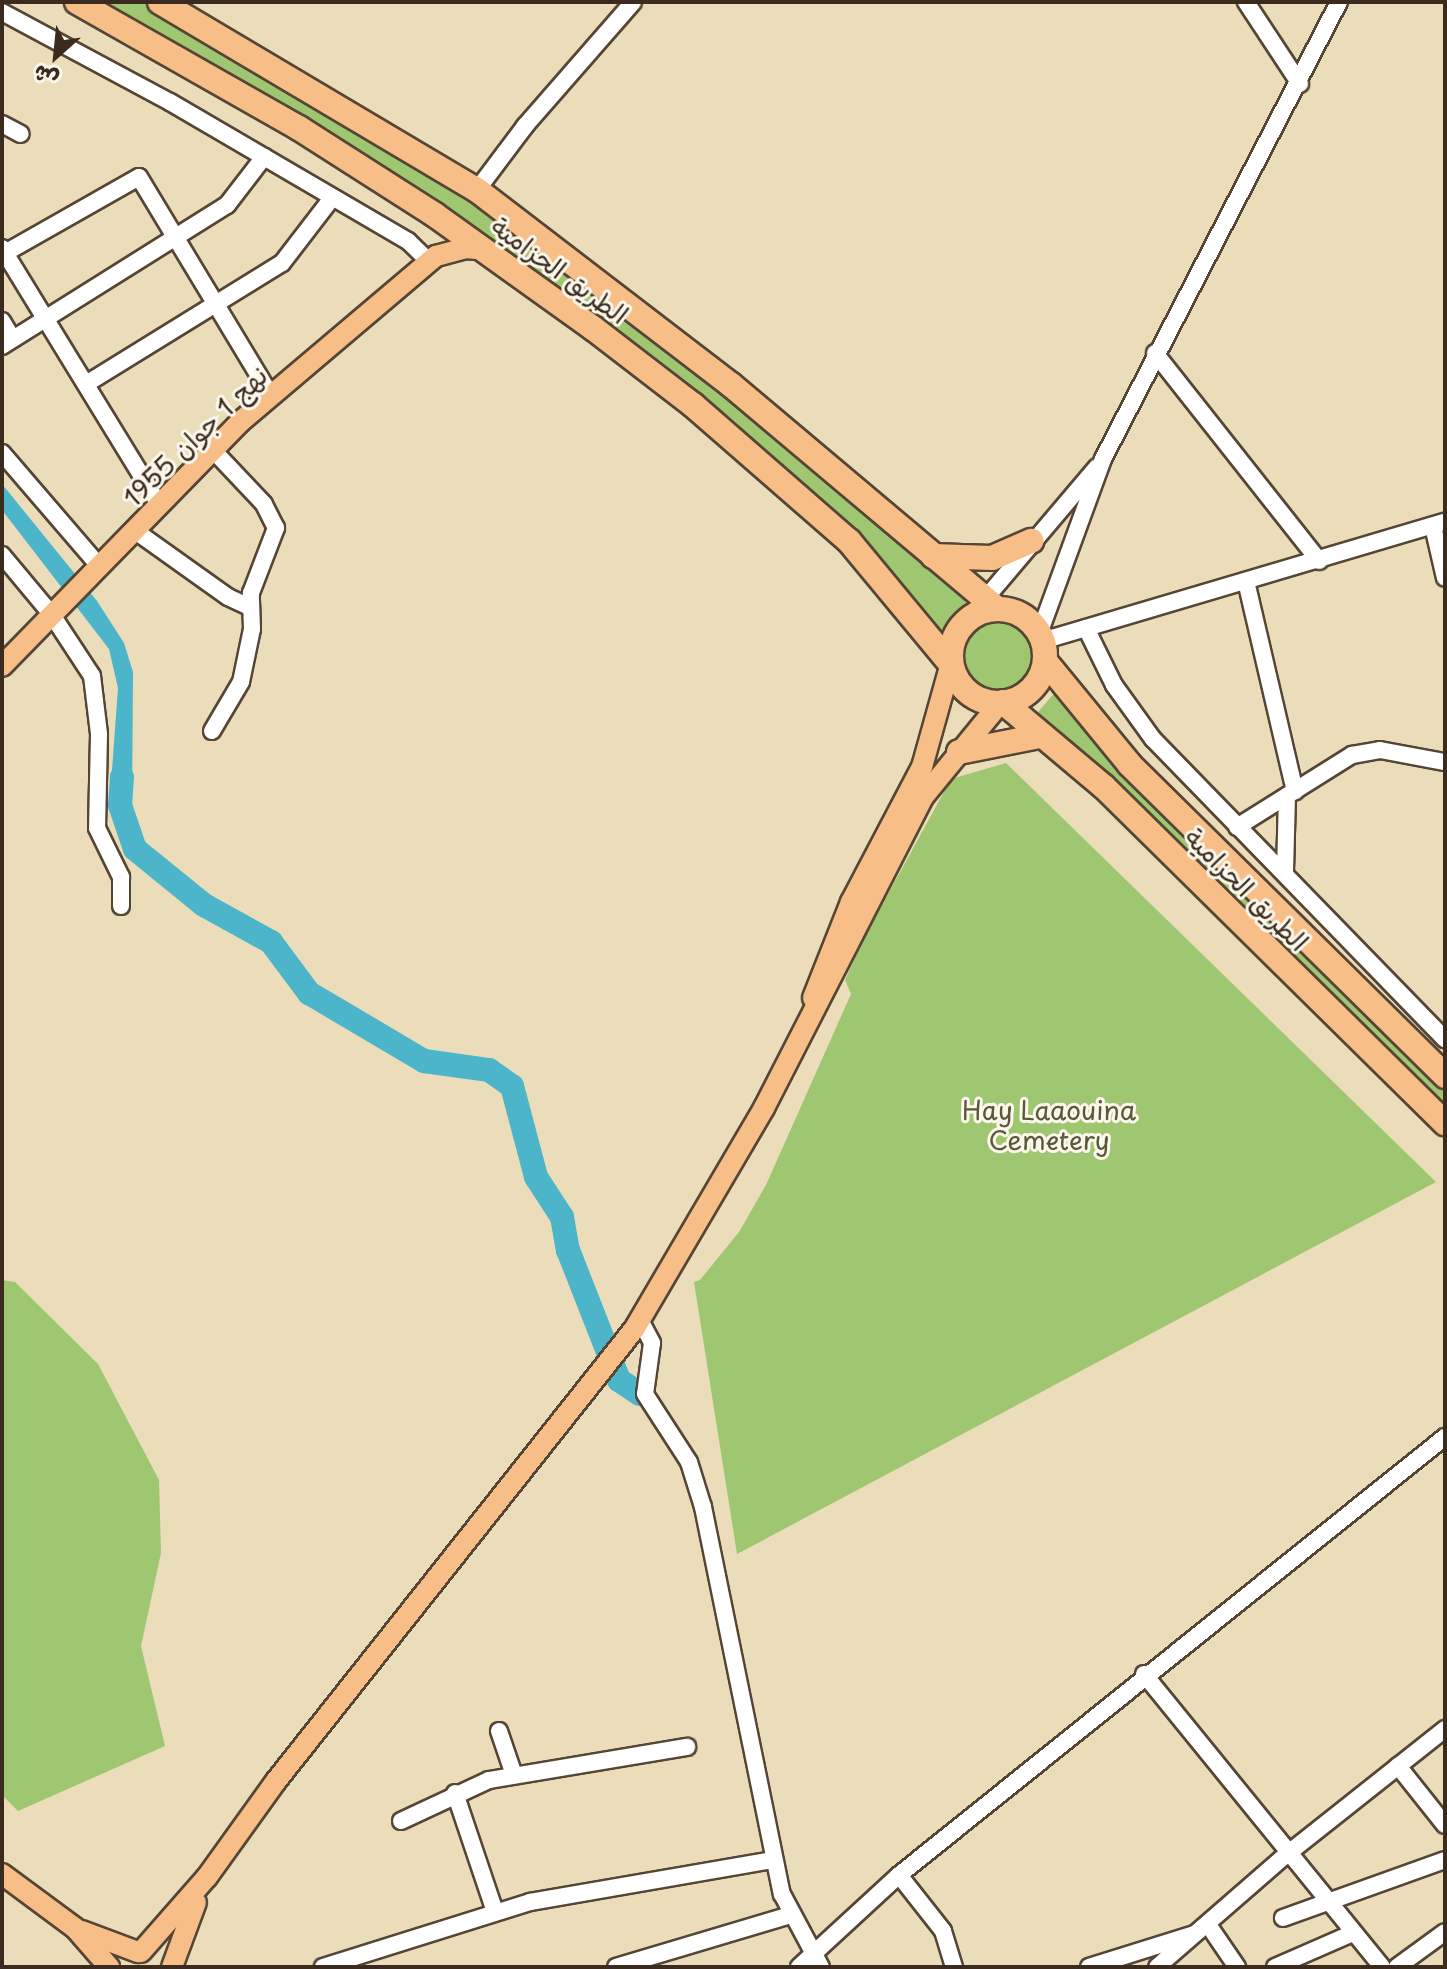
<!DOCTYPE html>
<meta charset="utf-8">
<style>
body{margin:0}
#map{position:relative;width:1447px;height:1969px;overflow:hidden;background:#ebddb9;font-family:"Playpen Sans","Playpen Sans Arabic",sans-serif}
div>[style]{position:absolute}
[style*='--x']{left:calc(var(--x)*1px);top:calc(var(--y)*1px);width:calc(var(--w)*1px);rotate:calc(var(--a)*1deg)}
.green>*{inset:0;background:#9fc671}
.round{border-radius:50%}
.water>*{inset:0;background:#4cb5ca}
.river>*{height:24px;margin:-12px;padding:0 12px;transform-origin:12px;border-radius:12px;background:#4cb5ca}
.roads{filter:drop-shadow(2px 0 #554535) drop-shadow(-2px 0 #554535) drop-shadow(0 2px #554535) drop-shadow(0 -2px #554535)}
.minor>*{height:16px;margin:-8px;padding:0 8px;transform-origin:8px;border-radius:8px;background:#fff}
.major>*{height:20px;margin:-10px;padding:0 10px;transform-origin:10px;border-radius:10px;background:#f7be88}
.highway>*{height:24px;margin:-12px;padding:0 12px;transform-origin:12px;border-radius:12px;background:#f7be88}
.highway>.ring{margin:-12px;padding:0;box-sizing:content-box;background:none;border:24px solid #f7be88;border-radius:50%}
span{translate:-50% -50%;white-space:nowrap;text-align:center;line-height:1.15;-webkit-text-stroke:6px #fbf7ec;paint-order:stroke}
.street-label{font-size:26px;color:#3b2a1e}
.park-label{font-size:26px;color:#595937}
.frame{position:absolute;inset:0;border:4px solid #3b2a1e;pointer-events:none}
.north{position:absolute;left:16px;top:16px;width:80px;height:80px;-webkit-text-stroke:6px #fbf7ec;paint-order:stroke;rotate:207deg;font-size:22px;font-weight:700;line-height:32px;text-align:center;color:#3b2a1e}
.north::after{content:'';display:block;margin:auto;width:28px;height:36px;background:#3b2a1e;clip-path:polygon(50% 0,100% 100%,50% 72%,0 100%)}
</style>
<div id="map">
<div class="green">
<i style="clip-path:polygon(97px 2px,148px 2px,509px 222px,973px 594px,939px 634px,888px 569px,712px 409px)"></i>
<i class="round" style="left:959px;top:620px;width:74px;height:74px"></i>
<i style="clip-path:polygon(1058px 689px,1110px 763px,1445px 1090px,1445px 1110px,1031px 720px)"></i>
<i style="clip-path:polygon(1006px 763px,1436px 1182px,737px 1554px,694px 1282px,700px 1280px,739px 1232px,766px 1185px,851px 994px,845px 980px,864px 938px,951px 779px)"></i>
<i style="clip-path:polygon(2px 1280px,15px 1282px,98px 1364px,159px 1480px,161px 1553px,141px 1646px,165px 1746px,18px 1811px,2px 1795px)"></i>
</div>
<div class="water">
<i style="clip-path:polygon(2px 484px,97px 601px,124px 643px,133px 672px,132px 809px,109px 811px,118px 688px,109px 649px,2px 510px)"></i>
</div>
<div class="river">
<i style="--x:122;--y:777;--w:28;--a:94"></i>
<i style="--x:120;--y:805;--w:46;--a:71.2"></i>
<i style="--x:135;--y:849;--w:89;--a:39.1"></i>
<i style="--x:204;--y:905;--w:77;--a:28.9"></i>
<i style="--x:271;--y:942;--w:64;--a:53.3"></i>
<i style="--x:309;--y:993;--w:134;--a:30.6"></i>
<i style="--x:424;--y:1061;--w:66;--a:7.9"></i>
<i style="--x:489;--y:1070;--w:28;--a:35"></i>
<i style="--x:512;--y:1086;--w:94;--a:75.2"></i>
<i style="--x:536;--y:1177;--w:48;--a:57"></i>
<i style="--x:562;--y:1217;--w:34;--a:80"></i>
<i style="--x:568;--y:1250;--w:140;--a:68.6"></i>
<i style="--x:619;--y:1380;--w:25;--a:34"></i>
</div>
<div class="roads">
<div class="minor">
<i style="--x:1246;--y:2;--w:98;--a:56.6"></i>
<i style="--x:2;--y:12;--w:191;--a:28.2"></i>
<i style="--x:170;--y:102;--w:276;--a:30.3"></i>
<i style="--x:408;--y:241;--w:29;--a:44"></i>
<i style="--x:2;--y:124;--w:21;--a:28"></i>
<i style="--x:477;--y:190;--w:80;--a:-53.1"></i>
<i style="--x:525;--y:126;--w:164;--a:-48.9"></i>
<i style="--x:2;--y:248;--w:300;--a:58.5"></i>
<i style="--x:5;--y:253;--w:154;--a:-29.6"></i>
<i style="--x:139;--y:177;--w:256;--a:58.9"></i>
<i style="--x:2;--y:321;--w:21;--a:59"></i>
<i style="--x:2;--y:346;--w:266;--a:-32.1"></i>
<i style="--x:227;--y:205;--w:61;--a:-52.4"></i>
<i style="--x:1155;--y:353;--w:265;--a:51.7"></i>
<i style="--x:86;--y:384;--w:230;--a:-31.7"></i>
<i style="--x:282;--y:263;--w:82;--a:-52.4"></i>
<i style="--x:2;--y:453;--w:150;--a:49.3"></i>
<i style="--x:1433;--y:526;--w:53;--a:77"></i>
<i style="--x:134;--y:530;--w:115;--a:35.5"></i>
<i style="--x:228;--y:597;--w:23;--a:25"></i>
<i style="--x:2;--y:555;--w:78;--a:50.2"></i>
<i style="--x:52;--y:615;--w:73;--a:56.7"></i>
<i style="--x:92;--y:676;--w:58;--a:83.1"></i>
<i style="--x:99;--y:734;--w:94;--a:91.2"></i>
<i style="--x:97;--y:828;--w:55;--a:63.9"></i>
<i style="--x:121;--y:877;--w:29;--a:90"></i>
<i style="--x:1246;--y:581;--w:216;--a:76.9"></i>
<i style="--x:968;--y:619;--w:199;--a:-49.7"></i>
<i style="--x:1086;--y:628;--w:64;--a:63.8"></i>
<i style="--x:1114;--y:685;--w:67;--a:54.2"></i>
<i style="--x:1153;--y:739;--w:419;--a:45.8"></i>
<i style="--x:1039;--y:634;--w:186;--a:-69.9"></i>
<i style="--x:1103;--y:459;--w:514;--a:-62.69"></i>
<i style="--x:1042;--y:641;--w:420;--a:-16.5"></i>
<i style="--x:212;--y:731;--w:57;--a:-59.4"></i>
<i style="--x:241;--y:682;--w:54;--a:-78.3"></i>
<i style="--x:252;--y:629;--w:36;--a:-92"></i>
<i style="--x:251;--y:593;--w:70;--a:-69"></i>
<i style="--x:276;--y:528;--w:27;--a:-117"></i>
<i style="--x:264;--y:504;--w:76;--a:-133.4"></i>
<i style="--x:1237;--y:827;--w:136;--a:-32.1"></i>
<i style="--x:1352;--y:755;--w:28;--a:-10"></i>
<i style="--x:1380;--y:750;--w:66;--a:10.5"></i>
<i style="--x:1285;--y:872;--w:76;--a:-88.5"></i>
<i style="--x:640;--y:1320;--w:26;--a:62"></i>
<i style="--x:652;--y:1343;--w:51;--a:97.8"></i>
<i style="--x:645;--y:1394;--w:81;--a:57.1"></i>
<i style="--x:689;--y:1462;--w:47;--a:72.7"></i>
<i style="--x:703;--y:1507;--w:395;--a:78.5"></i>
<i style="--x:782;--y:1894;--w:83;--a:61.9"></i>
<i style="--x:1144;--y:1674;--w:377;--a:50.9"></i>
<i style="--x:499;--y:1731;--w:46;--a:71.2"></i>
<i style="--x:1398;--y:1766;--w:75;--a:51.5"></i>
<i style="--x:455;--y:1793;--w:126;--a:71.4"></i>
<i style="--x:401;--y:1821;--w:97;--a:-25"></i>
<i style="--x:489;--y:1780;--w:201;--a:-9.5"></i>
<i style="--x:899;--y:1875;--w:71;--a:51.8"></i>
<i style="--x:943;--y:1931;--w:38;--a:73"></i>
<i style="--x:1283;--y:1918;--w:172;--a:-19.7"></i>
<i style="--x:1209;--y:1926;--w:50;--a:55.7"></i>
<i style="--x:323;--y:1967;--w:217;--a:-17.4"></i>
<i style="--x:530;--y:1902;--w:247;--a:-9.8"></i>
<i style="--x:616;--y:1967;--w:182;--a:-16.6"></i>
<i style="--x:799;--y:1967;--w:136;--a:-42.6"></i>
<i style="--x:899;--y:1875;--w:700;--a:-38.74"></i>
<i style="--x:1089;--y:1967;--w:110;--a:-17.4"></i>
<i style="--x:1157;--y:1967;--w:171;--a:-41"></i>
<i style="--x:1286;--y:1855;--w:203;--a:-38.4"></i>
<i style="--x:1275;--y:1967;--w:85;--a:-23.6"></i>
<i style="--x:1397;--y:1967;--w:59;--a:-36.1"></i>
</div>
<div class="major">
<i style="--x:2;--y:666;--w:341;--a:-45.7"></i>
<i style="--x:240;--y:422;--w:257;--a:-40.3"></i>
<i style="--x:436;--y:256;--w:30;--a:-15"></i>
<i style="--x:465;--y:248;--w:21;--a:5"></i>
<i style="--x:813;--y:998;--w:103;--a:-68.4"></i>
<i style="--x:851;--y:902;--w:153;--a:-62.3"></i>
<i style="--x:922;--y:767;--w:104;--a:-74.4"></i>
<i style="--x:2;--y:1874;--w:91;--a:36.5"></i>
<i style="--x:75;--y:1928;--w:52;--a:48.9"></i>
<i style="--x:82;--y:1931;--w:60;--a:20.6"></i>
<i style="--x:141;--y:1952;--w:100;--a:-48.7"></i>
<i style="--x:207;--y:1877;--w:118;--a:-54.3"></i>
<i style="--x:276;--y:1781;--w:578;--a:-51.6"></i>
<i style="--x:635;--y:1328;--w:255;--a:-59.6"></i>
<i style="--x:764;--y:1108;--w:351;--a:-62.9"></i>
<i style="--x:924;--y:796;--w:120;--a:-50.7"></i>
<i style="--x:172;--y:1967;--w:69;--a:-69.7"></i>
</div>
<div class="highway">
<i style="--x:77;--y:2;--w:255;--a:29.6"></i>
<i style="--x:299;--y:128;--w:161;--a:32.6"></i>
<i style="--x:435;--y:215;--w:194;--a:35.6"></i>
<i style="--x:593;--y:328;--w:126;--a:37.6"></i>
<i style="--x:693;--y:405;--w:207;--a:41.1"></i>
<i style="--x:849;--y:541;--w:157;--a:50.4"></i>
<i style="--x:160;--y:2;--w:369;--a:30.7"></i>
<i style="--x:477;--y:190;--w:319;--a:37.5"></i>
<i style="--x:730;--y:384;--w:349;--a:40.1"></i>
<i style="--x:933;--y:556;--w:59;--a:1.9"></i>
<i style="--x:992;--y:558;--w:43;--a:-23.6"></i>
<i class="ring" style="left:951px;top:609px;width:70px;height:70px"></i>
<i style="--x:1045;--y:661;--w:134;--a:50.7"></i>
<i style="--x:1130;--y:765;--w:443;--a:44.6"></i>
<i style="--x:1003;--y:702;--w:132;--a:40.1"></i>
<i style="--x:1104;--y:787;--w:479;--a:44.6"></i>
<i style="--x:959;--y:752;--w:82;--a:-11.3"></i>
</div>
</div>
<div class="street-label">
<span style="left:560px;top:270px;rotate:36deg">الطريق الحزامية</span>
<span style="left:195px;top:436px;rotate:-44deg">نهج 1 جوان 1955</span>
<span style="left:1247px;top:889px;rotate:45deg">الطريق الحزامية</span>
</div>
<div class="park-label">
<span style="left:1049px;top:1125px">Hay Laaouina<br>Cemetery</span>
</div>
<div class="frame"></div>
<div class="north">ش</div>
</div>
